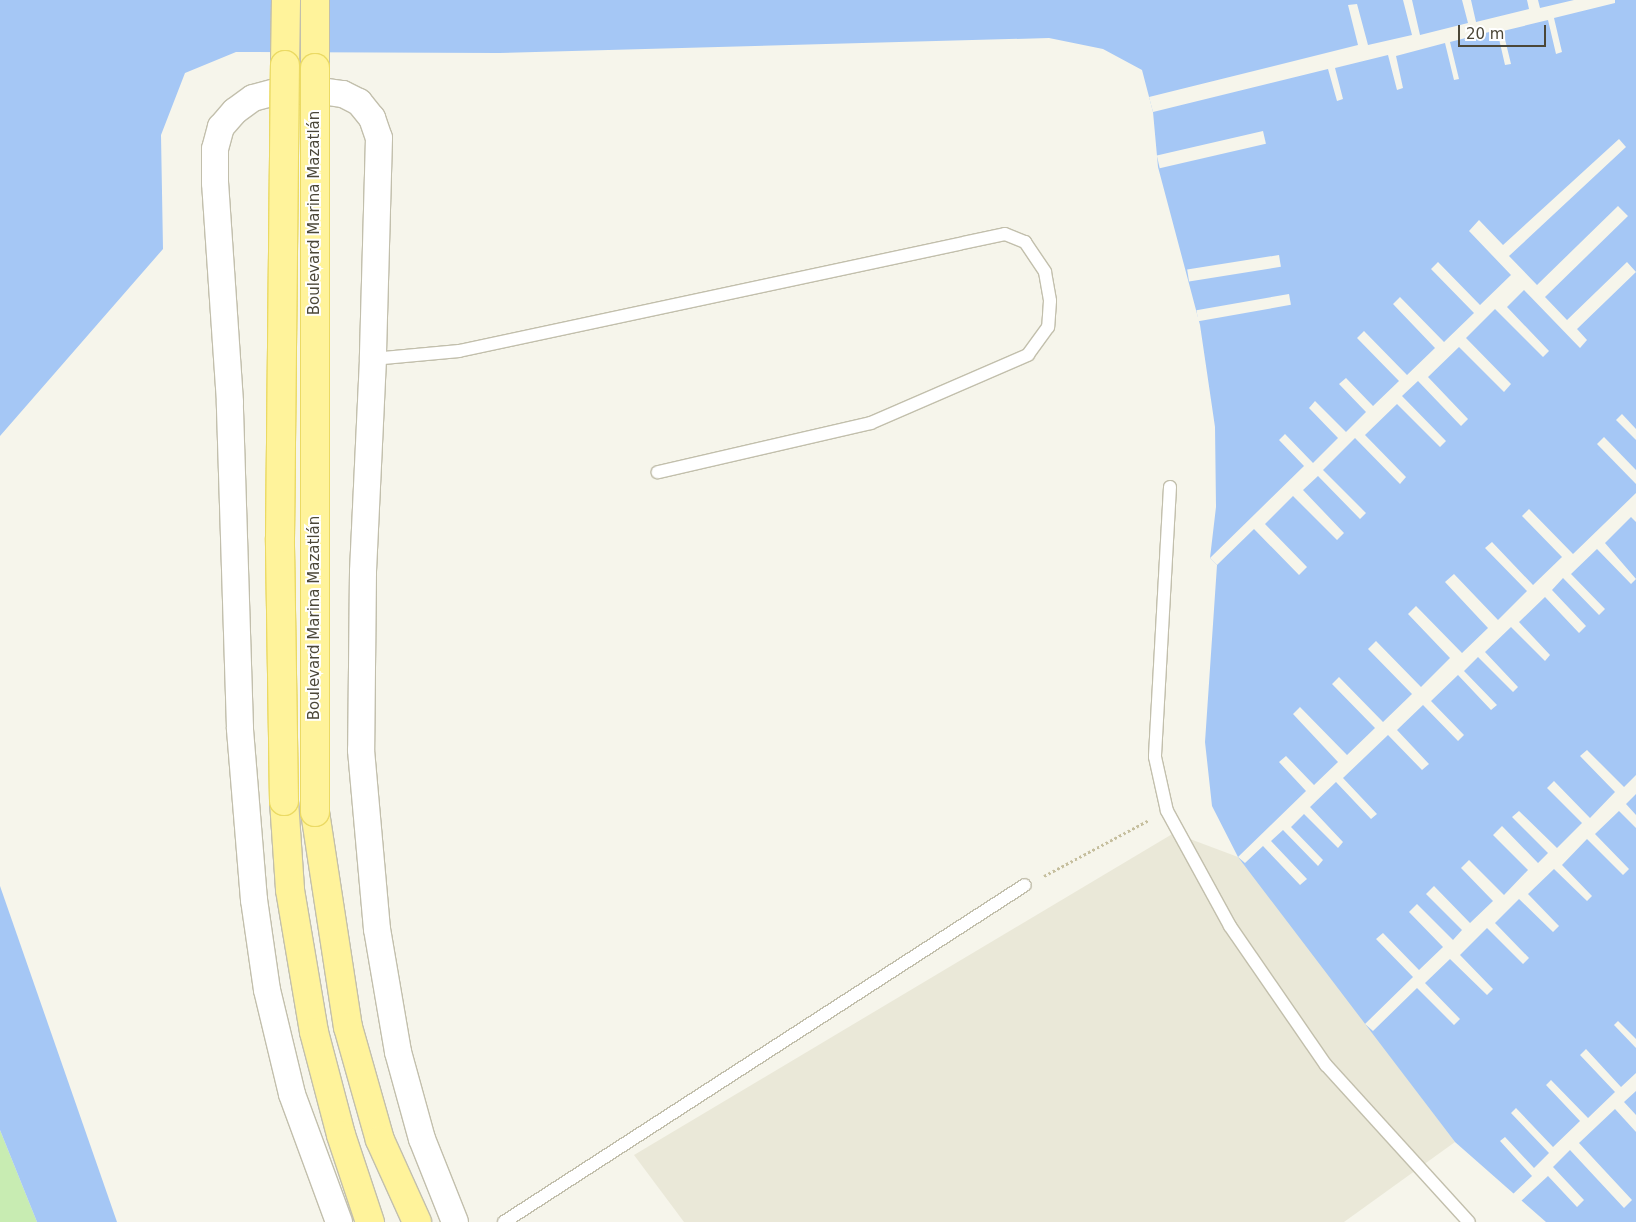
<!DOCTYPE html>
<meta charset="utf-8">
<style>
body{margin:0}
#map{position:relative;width:1636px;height:1222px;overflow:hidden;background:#f6f5eb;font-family:"DejaVu Sans",sans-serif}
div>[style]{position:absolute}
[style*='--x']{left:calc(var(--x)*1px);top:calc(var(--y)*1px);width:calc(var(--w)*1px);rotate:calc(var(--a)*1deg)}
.residential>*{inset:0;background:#eae8d8}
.green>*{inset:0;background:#c8ecb2}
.water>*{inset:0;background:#a5c7f5}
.pier>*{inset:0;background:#f6f5eb;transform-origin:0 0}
.path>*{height:3px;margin-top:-1.5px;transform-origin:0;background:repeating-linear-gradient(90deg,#c5be9d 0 2.5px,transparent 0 5px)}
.roads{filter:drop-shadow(1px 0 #c2bfac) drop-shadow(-1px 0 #c2bfac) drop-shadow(0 1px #c2bfac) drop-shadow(0 -1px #c2bfac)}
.service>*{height:12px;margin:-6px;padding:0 6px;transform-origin:6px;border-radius:6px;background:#fff}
.minor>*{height:26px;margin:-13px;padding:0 13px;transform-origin:13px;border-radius:13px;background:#fff}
.primary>*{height:28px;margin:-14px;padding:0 14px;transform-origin:14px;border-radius:14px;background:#fff39b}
.bridges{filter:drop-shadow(1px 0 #ebda64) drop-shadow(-1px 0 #ebda64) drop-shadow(0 1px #ebda64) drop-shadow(0 -1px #ebda64)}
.primary-bridge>*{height:28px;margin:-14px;padding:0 14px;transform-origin:14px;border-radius:14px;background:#fff39b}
span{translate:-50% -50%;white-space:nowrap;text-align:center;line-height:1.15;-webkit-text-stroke:4px #fff;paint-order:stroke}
.street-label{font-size:15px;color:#4b4738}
.scale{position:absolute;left:1458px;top:25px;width:88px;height:22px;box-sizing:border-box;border:2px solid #4b4738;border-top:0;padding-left:6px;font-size:15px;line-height:18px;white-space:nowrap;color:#4b4738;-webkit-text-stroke:4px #fff;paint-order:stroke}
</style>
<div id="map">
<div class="residential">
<i style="clip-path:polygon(1174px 833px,1238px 857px,1245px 863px,1455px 1142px,1344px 1222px,684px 1222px,634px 1155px)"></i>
</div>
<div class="green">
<i style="clip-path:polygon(0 1130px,37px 1222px,0 1222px)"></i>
</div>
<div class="water">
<i style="clip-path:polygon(0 0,1636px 0,1636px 1222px,1546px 1222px,1455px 1142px,1238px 857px,1212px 806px,1205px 742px,1217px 565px,1210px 558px,1216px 507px,1215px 427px,1200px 325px,1158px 167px,1153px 112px,1142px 70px,1103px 49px,1049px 38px,499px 53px,236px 52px,185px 73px,161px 135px,163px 249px,0 436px)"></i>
<i style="clip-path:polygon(0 886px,117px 1222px,37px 1222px,0 1130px)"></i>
</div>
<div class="pier">
<i style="clip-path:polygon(1403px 0,1412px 0,1420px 35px,1468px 23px,1462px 0,1471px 0,1476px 22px,1529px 9px,1527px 0,1538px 0,1540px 8px,1574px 0,1615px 0,1615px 3px,1554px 18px,1562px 52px,1556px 54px,1548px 20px,1503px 31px,1511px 64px,1505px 65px,1497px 30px,1450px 42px,1459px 79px,1454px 80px,1445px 43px,1396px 56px,1403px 88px,1397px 90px,1388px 55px,1335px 68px,1343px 99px,1337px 101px,1328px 69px,1153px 112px,1149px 97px,1358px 45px,1348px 5px,1357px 4px,1368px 45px,1412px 35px)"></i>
<i style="left:1263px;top:131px;width:13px;height:109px;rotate:77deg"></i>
<i style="clip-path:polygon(1619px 139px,1626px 147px,1509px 256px,1537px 285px,1618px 206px,1628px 216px,1545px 297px,1567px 320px,1627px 262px,1636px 272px,1577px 329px,1587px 340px,1580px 348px,1524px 290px,1507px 307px,1549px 351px,1543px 357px,1495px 309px,1466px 338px,1511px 384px,1504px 392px,1459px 347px,1428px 377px,1468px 419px,1461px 426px,1418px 381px,1402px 396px,1446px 441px,1440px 447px,1397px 404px,1365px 435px,1406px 477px,1400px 484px,1355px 438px,1323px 470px,1366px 513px,1360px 519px,1318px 476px,1303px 490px,1344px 533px,1337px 540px,1293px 496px,1265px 524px,1307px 567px,1299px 575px,1254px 529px,1217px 565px,1210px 558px,1304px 466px,1279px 440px,1285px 434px,1313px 463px,1338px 438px,1309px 408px,1315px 401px,1346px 432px,1366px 412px,1339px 384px,1346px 378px,1373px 406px,1399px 381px,1357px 338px,1364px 331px,1407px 375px,1435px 348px,1393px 304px,1400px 297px,1444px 342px,1474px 313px,1431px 269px,1438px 262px,1480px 305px,1511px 275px,1469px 231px,1479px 220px,1503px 245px)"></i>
<i style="left:1279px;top:255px;width:12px;height:93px;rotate:81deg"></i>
<i style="left:1289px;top:294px;width:11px;height:94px;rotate:80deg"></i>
<i style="clip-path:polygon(1622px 414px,1636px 429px,1636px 440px,1616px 420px)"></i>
<i style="clip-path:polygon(1604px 437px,1636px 470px,1636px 484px,1597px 444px)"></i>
<i style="clip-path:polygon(1636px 493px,1636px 522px,1631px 517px,1605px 543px,1636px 579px,1631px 584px,1597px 549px,1571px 574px,1605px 609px,1599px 615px,1563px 578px,1552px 590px,1586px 626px,1579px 633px,1545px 597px,1519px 622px,1550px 655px,1545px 661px,1511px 627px,1485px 652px,1518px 687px,1513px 692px,1478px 657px,1464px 671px,1497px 705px,1491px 710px,1458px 675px,1431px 701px,1464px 735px,1458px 741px,1423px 705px,1397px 730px,1429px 764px,1422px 770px,1388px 735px,1343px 778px,1377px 814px,1371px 819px,1336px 782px,1310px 807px,1343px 842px,1338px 848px,1304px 814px,1291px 827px,1323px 860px,1318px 866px,1283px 830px,1271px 841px,1307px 879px,1300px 885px,1263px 846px,1245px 863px,1238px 857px,1306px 791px,1279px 762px,1286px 756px,1314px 785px,1338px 762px,1293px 714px,1300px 707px,1347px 755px,1375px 728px,1332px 684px,1339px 677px,1383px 722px,1412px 694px,1368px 649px,1376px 641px,1421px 687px,1450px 658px,1408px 614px,1416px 606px,1462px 653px,1488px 628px,1445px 582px,1454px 574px,1498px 620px,1527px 591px,1485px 548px,1492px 542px,1533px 585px,1562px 557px,1522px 516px,1529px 509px,1573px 554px)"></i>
<i style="clip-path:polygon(1587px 750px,1624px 787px,1636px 775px,1636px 794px,1626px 804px,1636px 815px,1636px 828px,1619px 811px,1595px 834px,1629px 869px,1623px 875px,1587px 839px,1562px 865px,1592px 896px,1587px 901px,1554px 869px,1528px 894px,1559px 926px,1553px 932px,1519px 899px,1495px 923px,1529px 958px,1523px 964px,1487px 928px,1460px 955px,1493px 989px,1487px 995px,1450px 959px,1425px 983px,1460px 1019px,1454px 1025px,1417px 988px,1373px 1031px,1365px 1024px,1413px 977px,1376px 939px,1383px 933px,1419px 970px,1443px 947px,1409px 912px,1417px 904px,1453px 940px,1462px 930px,1426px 894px,1434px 886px,1470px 923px,1493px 901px,1461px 868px,1469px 860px,1504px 895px,1528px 870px,1493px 835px,1502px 826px,1538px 863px,1548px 853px,1512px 817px,1519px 811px,1557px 848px,1582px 823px,1547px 788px,1554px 781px,1590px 818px,1615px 792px,1580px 756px)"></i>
<i style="clip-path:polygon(1618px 1021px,1636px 1039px,1636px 1048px,1614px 1025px)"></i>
<i style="clip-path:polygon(1586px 1049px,1621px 1087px,1636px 1073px,1636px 1091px,1624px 1102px,1636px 1115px,1636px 1132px,1615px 1109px,1579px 1143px,1632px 1200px,1624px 1208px,1570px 1150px,1553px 1167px,1584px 1200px,1577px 1207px,1548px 1176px,1520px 1202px,1513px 1194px,1532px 1176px,1500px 1141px,1505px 1137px,1534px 1168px,1549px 1153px,1511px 1113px,1516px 1108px,1553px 1147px,1580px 1121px,1546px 1085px,1551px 1080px,1588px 1118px,1615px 1092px,1580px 1055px)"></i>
</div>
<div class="path">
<i style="--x:1044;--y:876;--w:119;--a:-28.1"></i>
</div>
<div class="roads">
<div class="service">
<i style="--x:373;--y:359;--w:86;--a:-5.3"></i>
<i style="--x:459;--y:351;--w:558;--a:-12.09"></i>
<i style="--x:1005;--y:234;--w:22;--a:22"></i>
<i style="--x:1025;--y:242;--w:36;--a:56"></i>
<i style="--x:1045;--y:272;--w:29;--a:80"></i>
<i style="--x:1050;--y:301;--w:26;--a:94"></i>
<i style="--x:1048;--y:327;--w:34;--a:126"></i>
<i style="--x:1028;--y:355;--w:171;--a:156.6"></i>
<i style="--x:871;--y:423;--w:219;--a:167"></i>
<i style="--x:1170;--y:487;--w:270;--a:93.2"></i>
<i style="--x:1155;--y:757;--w:55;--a:77.5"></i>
<i style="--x:1167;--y:811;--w:131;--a:61.3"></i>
<i style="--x:1230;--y:926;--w:169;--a:55.4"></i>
<i style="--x:1326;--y:1065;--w:212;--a:47.7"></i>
<i style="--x:504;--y:1222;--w:620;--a:-32.9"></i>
</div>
<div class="minor">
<i style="--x:339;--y:1222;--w:136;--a:-110.2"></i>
<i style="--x:292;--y:1094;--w:107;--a:-103.5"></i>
<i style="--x:267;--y:990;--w:91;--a:-98.2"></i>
<i style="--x:254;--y:900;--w:173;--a:-94.7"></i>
<i style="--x:240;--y:728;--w:326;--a:-91.8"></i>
<i style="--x:230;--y:402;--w:220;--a:-93.9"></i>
<i style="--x:215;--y:183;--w:34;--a:-90"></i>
<i style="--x:215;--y:149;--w:23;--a:-75"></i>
<i style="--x:221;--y:127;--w:21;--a:-49"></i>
<i style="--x:235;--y:111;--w:22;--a:-36"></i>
<i style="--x:253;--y:98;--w:24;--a:-15"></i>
<i style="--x:276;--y:92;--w:38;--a:-3"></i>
<i style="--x:314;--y:90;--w:29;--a:8"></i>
<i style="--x:343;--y:94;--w:18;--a:27"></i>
<i style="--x:359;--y:102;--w:21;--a:51"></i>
<i style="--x:372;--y:118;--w:21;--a:71"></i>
<i style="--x:379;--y:138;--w:221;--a:91.6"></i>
<i style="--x:373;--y:359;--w:213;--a:92.7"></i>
<i style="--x:363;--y:572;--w:178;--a:90.6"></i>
<i style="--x:361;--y:750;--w:180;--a:84.9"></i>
<i style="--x:377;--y:929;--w:125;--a:80.3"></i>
<i style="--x:398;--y:1052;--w:90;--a:74.6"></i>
<i style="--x:422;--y:1139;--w:89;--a:68.3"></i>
</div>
<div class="primary">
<i style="--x:315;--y:0;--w:68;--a:90"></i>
<i style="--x:285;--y:65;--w:65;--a:-89.1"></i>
<i style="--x:284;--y:801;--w:89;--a:86.1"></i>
<i style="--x:290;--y:890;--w:144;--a:80.4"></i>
<i style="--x:314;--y:1032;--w:106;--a:75.3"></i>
<i style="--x:341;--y:1135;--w:92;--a:71.6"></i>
<i style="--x:315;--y:812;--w:218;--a:81.3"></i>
<i style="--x:348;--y:1027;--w:117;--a:74.2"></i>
<i style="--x:380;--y:1140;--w:90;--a:65.7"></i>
</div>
</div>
<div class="bridges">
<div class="primary-bridge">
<i style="--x:284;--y:801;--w:263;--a:-90.9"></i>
<i style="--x:280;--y:538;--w:473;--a:-89.4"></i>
<i style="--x:315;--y:812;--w:744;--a:-90"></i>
</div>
</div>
<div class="street-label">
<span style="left:315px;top:213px;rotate:-90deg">Boulevard Marina Mazatlán</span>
<span style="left:315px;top:618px;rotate:-90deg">Boulevard Marina Mazatlán</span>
</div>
<div class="scale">20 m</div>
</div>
